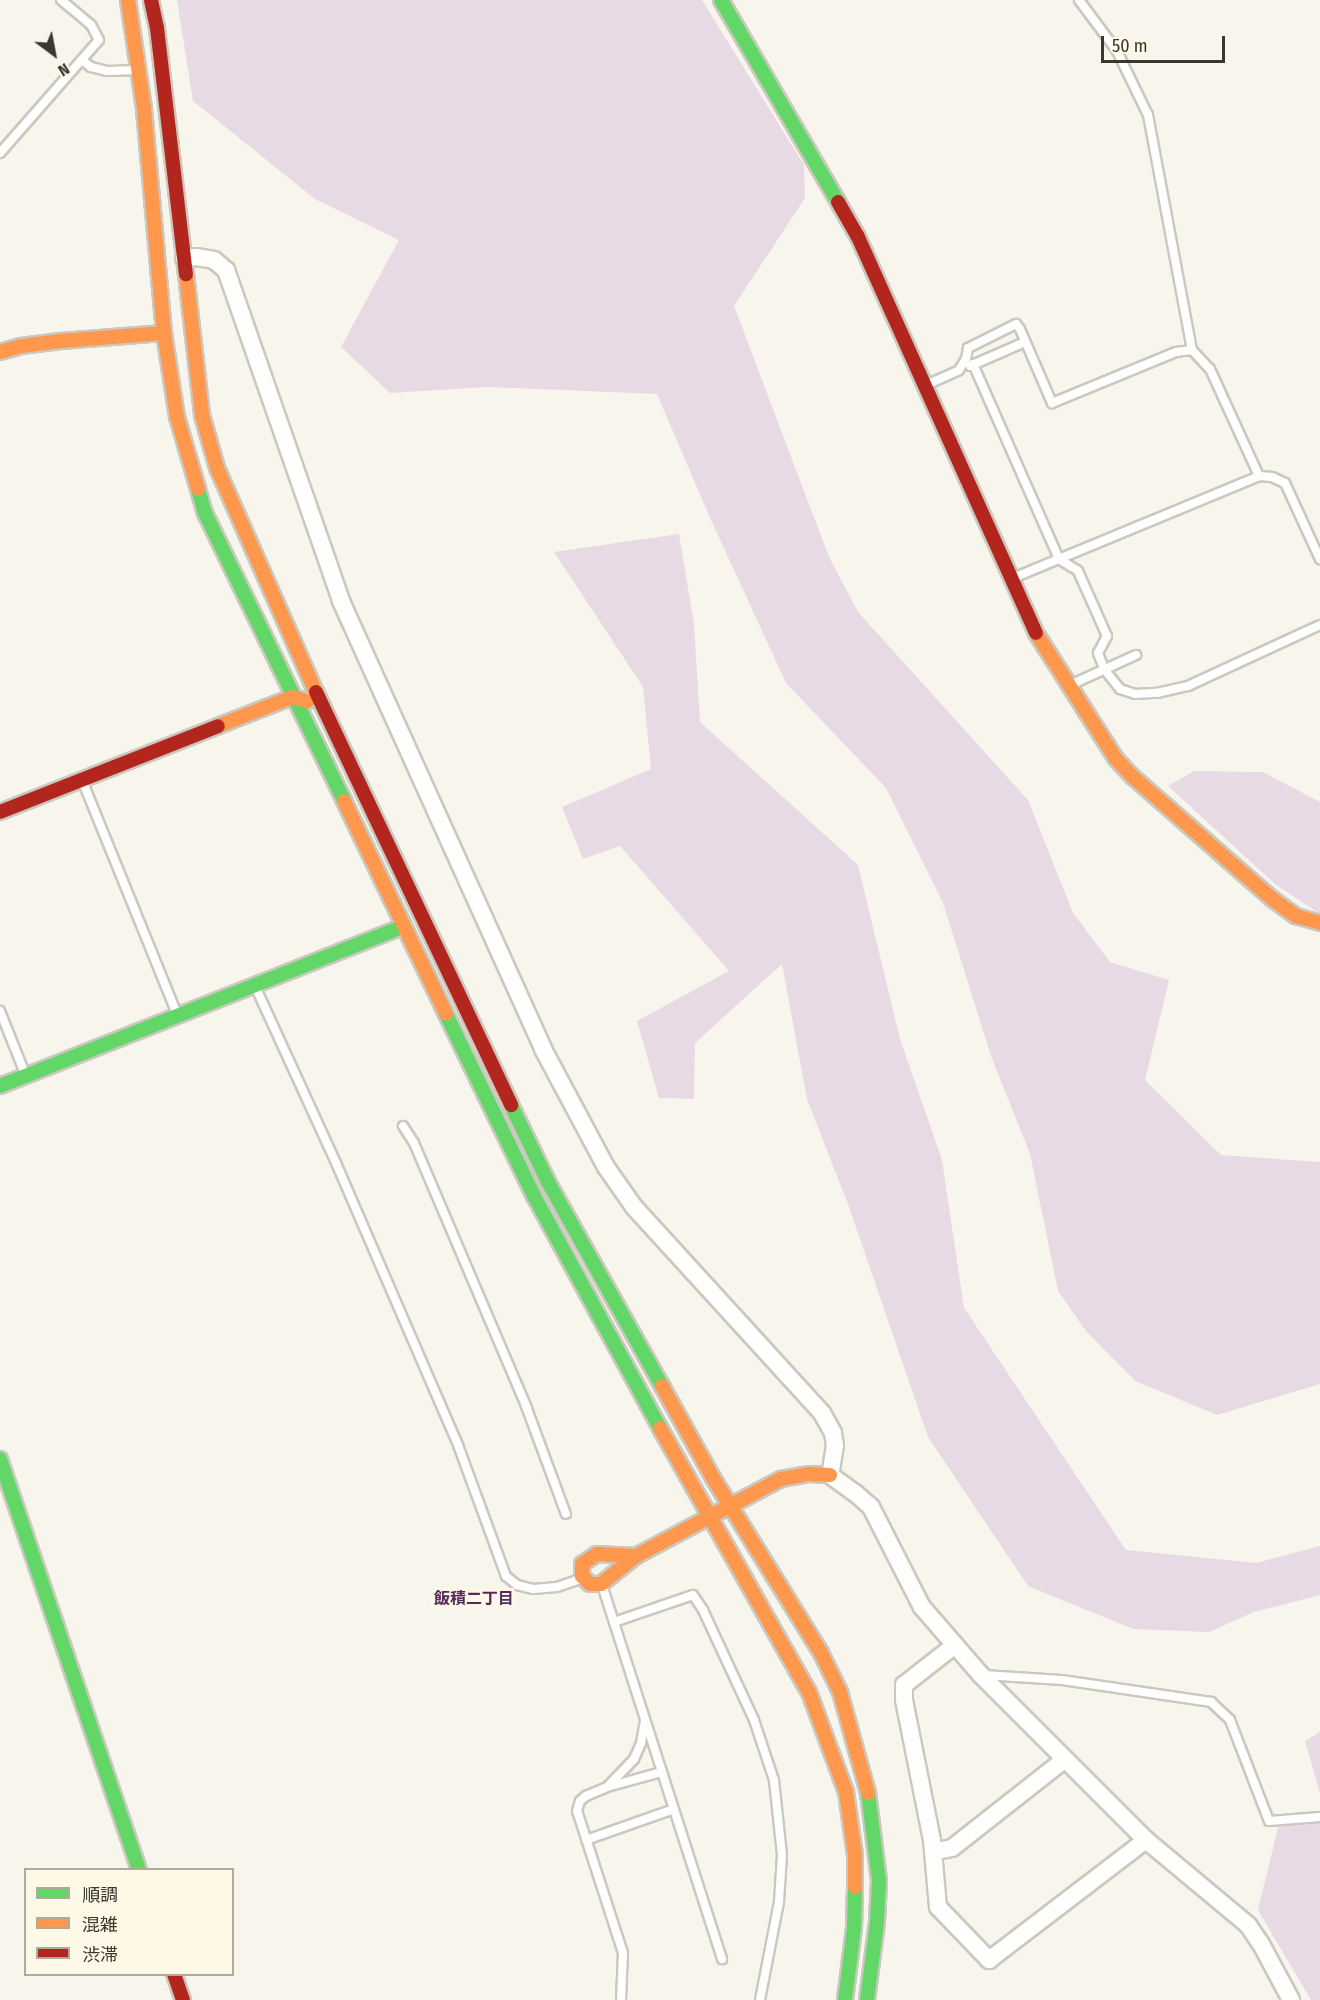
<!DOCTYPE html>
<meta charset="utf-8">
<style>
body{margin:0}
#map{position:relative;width:1320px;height:2000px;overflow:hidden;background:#f8f6ec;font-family:"Fira Sans Condensed","Noto Sans JP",sans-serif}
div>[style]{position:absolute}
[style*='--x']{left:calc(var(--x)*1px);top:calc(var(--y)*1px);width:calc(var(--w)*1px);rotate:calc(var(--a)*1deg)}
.green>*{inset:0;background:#e7dae4}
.roads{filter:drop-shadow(2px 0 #cac8bf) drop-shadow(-2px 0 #cac8bf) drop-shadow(0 2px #cac8bf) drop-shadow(0 -2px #cac8bf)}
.lane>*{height:8px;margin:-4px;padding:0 4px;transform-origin:4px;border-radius:4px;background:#fefefc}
.street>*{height:16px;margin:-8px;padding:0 8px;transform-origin:8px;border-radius:8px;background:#fefefc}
.fast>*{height:14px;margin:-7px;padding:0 7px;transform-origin:7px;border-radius:7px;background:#63d668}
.slow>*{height:14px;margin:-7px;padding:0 7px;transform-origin:7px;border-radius:7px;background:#ff974d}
.jam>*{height:14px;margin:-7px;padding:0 7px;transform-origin:7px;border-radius:7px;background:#b3261e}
span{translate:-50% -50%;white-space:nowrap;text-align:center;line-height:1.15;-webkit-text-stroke:6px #fef9e6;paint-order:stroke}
.neighbourhood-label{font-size:16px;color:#562a5e;font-weight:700}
.legend{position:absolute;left:24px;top:1868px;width:210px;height:108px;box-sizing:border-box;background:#fef9e6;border:2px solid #afab9c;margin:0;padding:8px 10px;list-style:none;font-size:18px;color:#39372e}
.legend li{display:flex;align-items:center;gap:12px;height:30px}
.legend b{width:30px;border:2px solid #afab9c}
.north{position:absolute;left:24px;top:24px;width:60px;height:60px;-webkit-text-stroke:4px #fef9e6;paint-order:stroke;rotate:148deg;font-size:16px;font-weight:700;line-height:24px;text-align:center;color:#39372e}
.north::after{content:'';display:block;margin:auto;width:21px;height:27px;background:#39372e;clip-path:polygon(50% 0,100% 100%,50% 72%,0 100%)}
.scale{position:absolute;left:1101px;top:36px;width:124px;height:27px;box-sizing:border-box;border:3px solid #39372e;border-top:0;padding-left:8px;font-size:18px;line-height:21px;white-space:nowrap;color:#39372e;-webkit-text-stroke:4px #fef9e6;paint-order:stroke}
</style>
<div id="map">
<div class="green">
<i style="clip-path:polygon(177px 0,702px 0,804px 165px,805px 198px,734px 306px,829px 557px,858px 612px,1028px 800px,1073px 913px,1110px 962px,1169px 980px,1145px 1080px,1221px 1155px,1320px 1162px,1320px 1384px,1217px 1415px,1135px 1381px,1086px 1331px,1058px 1291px,1030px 1154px,992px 1059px,943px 903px,886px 788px,786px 683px,711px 520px,657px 394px,487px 387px,390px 393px,341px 347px,399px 240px,315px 199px,193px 101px)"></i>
<i style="clip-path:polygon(679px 534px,694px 624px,700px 722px,858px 865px,900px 1039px,942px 1160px,964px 1308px,1126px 1550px,1256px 1563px,1320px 1546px,1320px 1595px,1254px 1612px,1209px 1632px,1133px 1629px,1028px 1586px,928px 1437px,849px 1207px,807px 1099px,782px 964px,695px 1043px,694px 1099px,659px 1098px,637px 1021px,729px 971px,620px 846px,583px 859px,562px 807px,651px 769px,643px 687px,554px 552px)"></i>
<i style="clip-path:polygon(1194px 771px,1263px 772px,1320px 802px,1320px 914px,1275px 884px,1168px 786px)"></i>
<i style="clip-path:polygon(1320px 1732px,1320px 1793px,1305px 1741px)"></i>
<i style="clip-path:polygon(1320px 1818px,1320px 2000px,1311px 2000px,1258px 1910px,1279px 1824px)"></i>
</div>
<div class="roads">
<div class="lane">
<i style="--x:1079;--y:0;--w:64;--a:53.3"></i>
<i style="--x:1117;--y:51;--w:71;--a:64.2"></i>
<i style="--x:1148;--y:115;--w:239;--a:79.4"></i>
<i style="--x:83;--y:61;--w:10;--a:37"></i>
<i style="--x:91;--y:67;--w:16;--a:14"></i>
<i style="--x:107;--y:71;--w:31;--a:-2"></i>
<i style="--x:0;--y:153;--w:150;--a:-48.8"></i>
<i style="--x:99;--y:40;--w:17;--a:-118"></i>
<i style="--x:91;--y:25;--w:39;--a:-140"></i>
<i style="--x:973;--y:364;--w:213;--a:66.2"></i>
<i style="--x:1059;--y:559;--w:22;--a:32"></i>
<i style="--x:1078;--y:571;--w:71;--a:66"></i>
<i style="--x:1107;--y:636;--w:19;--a:118"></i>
<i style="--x:1098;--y:653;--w:17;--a:69"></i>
<i style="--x:1104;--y:669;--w:26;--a:51"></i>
<i style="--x:1120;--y:689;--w:16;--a:18"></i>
<i style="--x:1135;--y:694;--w:22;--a:-3"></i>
<i style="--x:1157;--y:693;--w:32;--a:-13"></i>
<i style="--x:1188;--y:686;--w:145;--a:-24.8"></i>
<i style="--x:970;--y:366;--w:60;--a:-23.6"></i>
<i style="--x:926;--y:385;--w:36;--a:-24"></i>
<i style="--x:959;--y:370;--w:13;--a:-58"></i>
<i style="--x:966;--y:359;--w:11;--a:-80"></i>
<i style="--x:968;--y:348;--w:54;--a:-26.6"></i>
<i style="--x:1016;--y:324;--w:6;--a:51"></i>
<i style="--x:1020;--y:329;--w:81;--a:66.6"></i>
<i style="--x:1052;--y:403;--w:134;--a:-22.4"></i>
<i style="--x:1176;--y:352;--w:16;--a:-7"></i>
<i style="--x:1192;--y:350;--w:26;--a:47"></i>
<i style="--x:1210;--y:369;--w:118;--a:65.4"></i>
<i style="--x:1013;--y:578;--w:266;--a:-22.5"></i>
<i style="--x:1259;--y:476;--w:13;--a:4"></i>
<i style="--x:1272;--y:477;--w:14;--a:25"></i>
<i style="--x:1285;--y:483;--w:84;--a:65.3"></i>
<i style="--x:1068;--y:686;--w:75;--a:-24.5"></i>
<i style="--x:82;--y:780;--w:255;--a:67.9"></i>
<i style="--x:255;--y:986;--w:195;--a:65.4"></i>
<i style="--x:336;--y:1163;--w:307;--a:66.6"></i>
<i style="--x:458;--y:1445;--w:140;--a:69.9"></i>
<i style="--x:506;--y:1576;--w:14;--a:39"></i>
<i style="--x:517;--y:1585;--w:16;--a:14"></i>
<i style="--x:533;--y:1589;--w:24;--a:-5"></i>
<i style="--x:557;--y:1587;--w:28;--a:-19"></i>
<i style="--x:0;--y:1011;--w:70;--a:68.2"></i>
<i style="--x:403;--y:1126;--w:20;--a:57"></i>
<i style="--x:414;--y:1143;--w:286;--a:66.9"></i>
<i style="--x:526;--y:1406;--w:115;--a:69.7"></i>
<i style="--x:602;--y:1585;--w:393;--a:72.2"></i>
<i style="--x:614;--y:1622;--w:83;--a:-18.9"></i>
<i style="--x:693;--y:1595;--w:18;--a:56"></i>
<i style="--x:703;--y:1610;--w:121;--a:65.1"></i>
<i style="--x:754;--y:1720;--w:63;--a:71.6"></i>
<i style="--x:774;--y:1780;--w:75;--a:83.9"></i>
<i style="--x:782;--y:1855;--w:47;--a:93.7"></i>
<i style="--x:779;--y:1902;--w:100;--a:101"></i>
<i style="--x:984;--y:1675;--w:78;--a:3.7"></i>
<i style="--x:1062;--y:1680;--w:151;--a:8.4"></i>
<i style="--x:1211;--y:1702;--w:26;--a:43"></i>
<i style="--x:1230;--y:1720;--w:108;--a:68.9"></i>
<i style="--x:1269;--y:1821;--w:51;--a:-4.5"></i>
<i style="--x:609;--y:1785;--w:36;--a:-46"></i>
<i style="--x:634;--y:1759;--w:17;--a:-66"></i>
<i style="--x:641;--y:1743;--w:22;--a:-80"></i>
<i style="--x:586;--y:1840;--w:93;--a:-19.4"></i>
<i style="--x:621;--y:2000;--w:47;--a:-87.6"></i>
<i style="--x:623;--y:1953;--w:149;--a:-107.9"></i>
<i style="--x:577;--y:1811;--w:10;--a:-73"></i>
<i style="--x:580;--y:1801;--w:8;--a:-40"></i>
<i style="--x:586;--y:1796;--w:23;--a:-23"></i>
<i style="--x:607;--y:1787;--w:57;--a:-15.3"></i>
</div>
<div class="street">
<i style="--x:184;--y:258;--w:12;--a:-5"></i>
<i style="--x:196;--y:257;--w:18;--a:9"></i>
<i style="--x:214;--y:260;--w:16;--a:40"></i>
<i style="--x:226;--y:270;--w:350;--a:70.8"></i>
<i style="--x:341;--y:601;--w:491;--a:65.7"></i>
<i style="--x:543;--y:1049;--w:134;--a:61.9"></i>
<i style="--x:606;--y:1167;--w:49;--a:55"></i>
<i style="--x:634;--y:1207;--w:279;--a:47.6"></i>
<i style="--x:822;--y:1413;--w:23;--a:61"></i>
<i style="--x:833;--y:1433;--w:12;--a:81"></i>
<i style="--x:835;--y:1445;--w:30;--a:99"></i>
<i style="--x:830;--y:1475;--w:31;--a:36"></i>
<i style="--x:855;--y:1493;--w:21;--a:41"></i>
<i style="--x:871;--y:1507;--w:112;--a:63"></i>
<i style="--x:922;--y:1607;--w:90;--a:49.1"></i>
<i style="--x:981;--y:1675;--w:233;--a:45"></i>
<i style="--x:1146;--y:1840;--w:133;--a:39.8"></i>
<i style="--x:1248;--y:1925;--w:23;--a:56"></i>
<i style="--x:1261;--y:1944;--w:64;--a:61.8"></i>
<i style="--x:955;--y:1645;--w:65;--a:141.9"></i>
<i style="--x:904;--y:1685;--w:15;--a:90"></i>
<i style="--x:904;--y:1700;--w:143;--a:78.7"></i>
<i style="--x:932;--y:1840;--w:67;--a:84.9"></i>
<i style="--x:938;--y:1907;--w:74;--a:46.1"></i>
<i style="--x:989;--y:1960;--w:198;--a:-37.4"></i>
<i style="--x:933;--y:1852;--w:19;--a:-12"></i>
<i style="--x:952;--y:1848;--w:142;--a:-38.2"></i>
</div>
<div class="fast">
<i style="--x:721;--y:0;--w:233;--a:59.9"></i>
<i style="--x:198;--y:489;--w:25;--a:74"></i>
<i style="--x:205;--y:513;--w:320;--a:64.2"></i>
<i style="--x:446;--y:1014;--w:202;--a:64.2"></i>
<i style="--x:534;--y:1196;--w:264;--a:61.5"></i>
<i style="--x:0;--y:1086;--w:432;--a:-21.6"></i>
<i style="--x:511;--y:1105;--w:85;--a:64.3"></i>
<i style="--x:548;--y:1182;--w:234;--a:60.8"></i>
<i style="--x:0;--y:1459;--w:434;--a:71.3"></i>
<i style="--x:845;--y:2000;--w:73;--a:-82.9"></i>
<i style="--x:854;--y:1928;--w:41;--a:-88.6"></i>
<i style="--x:867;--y:2000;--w:79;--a:-82.7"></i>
<i style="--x:877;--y:1922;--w:41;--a:-87.2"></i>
<i style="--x:879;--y:1881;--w:89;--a:-97.1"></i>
</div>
<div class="slow">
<i style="--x:128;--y:0;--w:110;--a:81.6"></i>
<i style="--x:144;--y:109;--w:225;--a:84.9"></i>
<i style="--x:164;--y:333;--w:85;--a:81.2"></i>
<i style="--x:177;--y:417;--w:75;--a:73.7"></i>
<i style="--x:186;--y:274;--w:142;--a:83.5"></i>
<i style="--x:202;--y:415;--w:55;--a:74.2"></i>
<i style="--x:217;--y:468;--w:245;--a:66.2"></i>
<i style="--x:0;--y:352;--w:22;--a:-16"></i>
<i style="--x:21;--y:346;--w:40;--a:-7.1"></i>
<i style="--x:61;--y:341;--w:103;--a:-4.4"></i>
<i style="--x:1036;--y:633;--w:149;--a:57.6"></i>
<i style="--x:1116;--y:759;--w:25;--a:47"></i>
<i style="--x:1133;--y:777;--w:184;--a:41.2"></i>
<i style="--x:1271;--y:898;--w:31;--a:36"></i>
<i style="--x:1296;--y:916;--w:25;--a:16"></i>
<i style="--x:218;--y:726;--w:79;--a:-21.4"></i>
<i style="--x:292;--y:697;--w:16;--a:15"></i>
<i style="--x:344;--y:801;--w:236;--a:64.4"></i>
<i style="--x:662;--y:1386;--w:105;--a:61"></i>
<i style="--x:713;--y:1478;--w:206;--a:58.3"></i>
<i style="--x:821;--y:1653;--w:43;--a:64"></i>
<i style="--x:840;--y:1692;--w:105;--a:74.5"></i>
<i style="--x:660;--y:1428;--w:303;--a:60.6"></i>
<i style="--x:809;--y:1692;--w:107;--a:69.7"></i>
<i style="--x:846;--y:1792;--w:64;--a:81.9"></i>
<i style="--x:855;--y:1855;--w:32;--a:90"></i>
<i style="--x:636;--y:1556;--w:39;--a:-177"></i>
<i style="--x:597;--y:1554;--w:18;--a:146"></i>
<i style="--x:582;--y:1564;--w:12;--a:90"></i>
<i style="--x:582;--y:1576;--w:11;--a:45"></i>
<i style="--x:590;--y:1584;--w:11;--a:0"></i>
<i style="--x:601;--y:1584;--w:45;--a:-38.7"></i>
<i style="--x:636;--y:1556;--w:164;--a:-28"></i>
<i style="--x:781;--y:1479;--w:29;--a:-10"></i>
<i style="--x:810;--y:1474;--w:20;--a:3"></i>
</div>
<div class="jam">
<i style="--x:151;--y:0;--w:29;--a:78"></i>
<i style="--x:157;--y:28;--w:248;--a:83.3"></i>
<i style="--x:838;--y:202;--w:40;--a:60.3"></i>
<i style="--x:858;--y:237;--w:434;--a:65.8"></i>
<i style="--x:316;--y:692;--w:457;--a:64.7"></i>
<i style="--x:0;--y:812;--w:234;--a:-21.5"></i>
<i style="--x:174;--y:1974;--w:28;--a:71"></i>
</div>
</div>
<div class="neighbourhood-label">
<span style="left:474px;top:1599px">飯積二丁目</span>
</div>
<ul class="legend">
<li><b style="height:8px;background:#63d668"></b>順調</li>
<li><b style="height:8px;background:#ff974d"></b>混雑</li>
<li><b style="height:8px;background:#b3261e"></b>渋滞</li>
</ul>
<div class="north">N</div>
<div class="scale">50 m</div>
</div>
